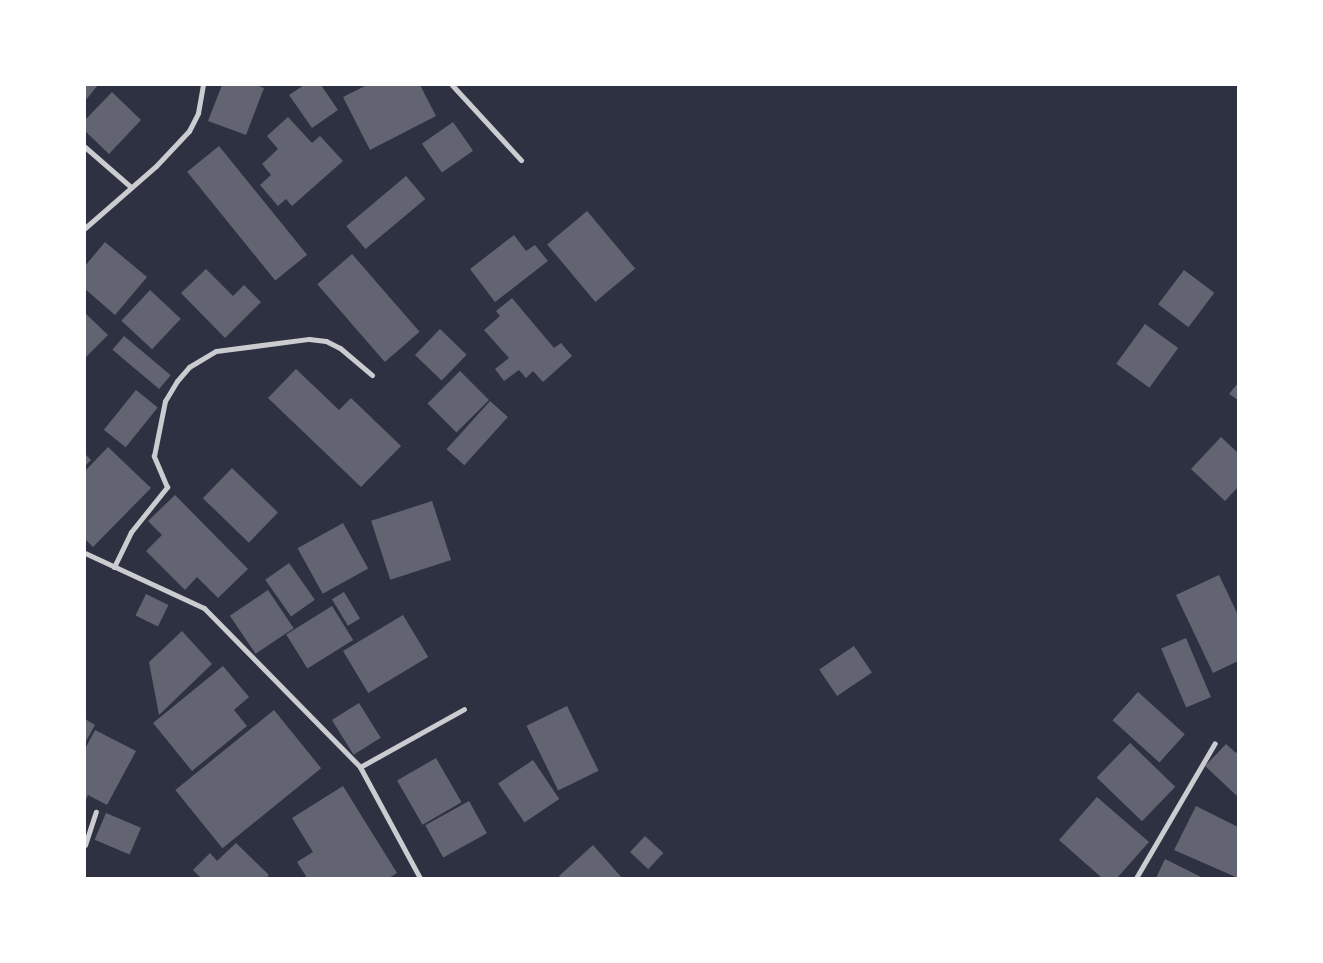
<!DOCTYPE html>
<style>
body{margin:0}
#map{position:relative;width:1323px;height:963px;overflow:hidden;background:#2d3142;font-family:"Noto Sans",sans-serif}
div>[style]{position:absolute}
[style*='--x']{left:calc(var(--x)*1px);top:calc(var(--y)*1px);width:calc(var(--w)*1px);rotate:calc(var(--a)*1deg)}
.building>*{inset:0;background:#626471;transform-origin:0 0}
.minor>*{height:5px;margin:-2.5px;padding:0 2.5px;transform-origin:2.5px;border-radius:2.5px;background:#caccd0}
span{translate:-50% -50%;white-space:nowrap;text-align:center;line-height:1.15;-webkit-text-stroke:4.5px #fff;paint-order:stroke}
.frame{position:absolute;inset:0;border:86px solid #fff;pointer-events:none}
</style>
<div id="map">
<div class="building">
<i style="clip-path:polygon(85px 85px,98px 85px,85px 101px)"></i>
<i style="clip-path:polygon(222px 85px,256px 85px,264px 88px,246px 135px,208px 121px)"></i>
<i style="clip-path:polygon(304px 85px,321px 85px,338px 110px,312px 128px,289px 95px)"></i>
<i style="clip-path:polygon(367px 85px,420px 85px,436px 116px,370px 150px,343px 97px)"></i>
<i style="clip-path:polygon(112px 92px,141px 120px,109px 154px,85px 131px,85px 120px)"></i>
<i style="clip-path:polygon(288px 117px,312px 143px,320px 136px,343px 161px,292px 206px,286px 199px,278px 206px,260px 185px,271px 175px,262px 164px,278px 149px,267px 136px)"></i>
<i style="left:453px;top:122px;width:35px;height:38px;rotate:55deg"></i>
<i style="left:219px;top:146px;width:140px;height:41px;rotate:51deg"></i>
<i style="left:406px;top:176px;width:30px;height:78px;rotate:50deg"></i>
<i style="left:587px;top:211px;width:75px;height:52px;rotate:50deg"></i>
<i style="clip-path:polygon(514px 235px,526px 251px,535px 245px,548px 261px,495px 302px,470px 269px)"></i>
<i style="clip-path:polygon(105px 242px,147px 277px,115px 315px,85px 289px,85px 266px)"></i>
<i style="left:352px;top:254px;width:103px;height:46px;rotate:49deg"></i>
<i style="clip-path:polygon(206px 269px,233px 296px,244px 285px,261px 302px,225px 338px,181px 293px)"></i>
<i style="left:1184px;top:270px;width:38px;height:43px;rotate:37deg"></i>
<i style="left:150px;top:290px;width:42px;height:42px;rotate:43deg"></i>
<i style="clip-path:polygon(512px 298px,554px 348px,561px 343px,572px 356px,543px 382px,533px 371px,526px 378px,519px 370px,504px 381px,495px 369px,509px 358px,484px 330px,500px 316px,496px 311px)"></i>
<i style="clip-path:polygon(85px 313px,108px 335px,85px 358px)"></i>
<i style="left:1145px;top:324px;width:41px;height:49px;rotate:36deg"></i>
<i style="left:440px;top:329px;width:37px;height:36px;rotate:44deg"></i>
<i style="left:124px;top:336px;width:61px;height:18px;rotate:40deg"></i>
<i style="clip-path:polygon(296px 369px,339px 410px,351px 398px,401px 446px,361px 487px,268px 398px)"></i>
<i style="left:460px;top:371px;width:41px;height:46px;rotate:45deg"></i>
<i style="clip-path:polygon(1238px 383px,1238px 400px,1229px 394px)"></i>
<i style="left:136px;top:390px;width:28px;height:51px;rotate:39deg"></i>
<i style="left:490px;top:401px;width:24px;height:65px;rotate:42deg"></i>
<i style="clip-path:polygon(1221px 437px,1238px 453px,1238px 487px,1225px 501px,1191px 469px)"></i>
<i style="clip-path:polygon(108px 447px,151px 488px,93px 547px,85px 539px,85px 471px)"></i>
<i style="clip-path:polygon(85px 454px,91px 460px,85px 466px)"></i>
<i style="left:232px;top:468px;width:64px;height:42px;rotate:44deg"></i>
<i style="clip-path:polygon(175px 495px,248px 569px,218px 598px,197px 577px,185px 590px,146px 551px,162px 535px,148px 521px)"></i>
<i style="left:432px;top:501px;width:62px;height:64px;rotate:72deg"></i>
<i style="left:343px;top:523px;width:52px;height:52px;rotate:61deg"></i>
<i style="left:289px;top:563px;width:45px;height:29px;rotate:55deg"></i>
<i style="clip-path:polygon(1219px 575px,1238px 615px,1238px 661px,1213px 673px,1176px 595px)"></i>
<i style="left:268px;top:590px;width:46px;height:46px;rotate:56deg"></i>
<i style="left:344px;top:592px;width:31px;height:14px;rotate:59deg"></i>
<i style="left:146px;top:594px;width:25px;height:24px;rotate:26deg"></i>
<i style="left:332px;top:606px;width:40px;height:54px;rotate:58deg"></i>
<i style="left:403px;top:615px;width:49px;height:70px;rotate:59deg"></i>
<i style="clip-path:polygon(182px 631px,212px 664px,159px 715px,149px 662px)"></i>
<i style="left:1186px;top:638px;width:64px;height:27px;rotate:67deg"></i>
<i style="left:854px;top:646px;width:32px;height:42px;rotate:56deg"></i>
<i style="clip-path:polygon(223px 666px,249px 697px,234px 710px,247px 726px,192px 771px,153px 723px)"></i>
<i style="left:1138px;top:692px;width:63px;height:38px;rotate:42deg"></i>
<i style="left:359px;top:703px;width:41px;height:32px;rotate:58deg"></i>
<i style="left:567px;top:706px;width:72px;height:45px;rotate:64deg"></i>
<i style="left:274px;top:710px;width:75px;height:127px;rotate:51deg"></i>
<i style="clip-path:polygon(85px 719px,95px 725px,85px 743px)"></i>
<i style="clip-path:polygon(95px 730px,136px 751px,107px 805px,88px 795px,85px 801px,85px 749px)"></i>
<i style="left:1130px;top:743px;width:63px;height:48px;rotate:44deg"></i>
<i style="clip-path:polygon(1226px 744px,1236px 753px,1238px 750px,1238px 797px,1205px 766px)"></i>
<i style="left:436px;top:758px;width:51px;height:45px;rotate:60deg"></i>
<i style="left:533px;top:760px;width:47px;height:42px;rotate:56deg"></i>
<i style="clip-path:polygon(343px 786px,397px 873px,389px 878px,307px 878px,297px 862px,313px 852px,292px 818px)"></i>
<i style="clip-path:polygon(1097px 797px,1149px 842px,1117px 878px,1102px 878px,1059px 840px)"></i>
<i style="left:469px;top:801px;width:37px;height:50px;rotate:61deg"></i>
<i style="clip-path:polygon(1196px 806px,1238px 827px,1238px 878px,1174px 850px)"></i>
<i style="left:106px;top:813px;width:38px;height:29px;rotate:23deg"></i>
<i style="left:645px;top:836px;width:25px;height:22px;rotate:43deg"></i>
<i style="clip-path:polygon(236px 843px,269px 875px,266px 878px,201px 878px,193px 870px,210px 853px,217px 861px)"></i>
<i style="clip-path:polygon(593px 845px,622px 878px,561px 878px,559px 876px)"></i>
<i style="clip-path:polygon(1165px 859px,1203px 878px,1156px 878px)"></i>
</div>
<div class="minor">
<i style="--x:452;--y:85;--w:102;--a:47.4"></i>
<i style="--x:85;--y:147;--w:61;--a:41"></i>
<i style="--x:85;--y:228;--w:94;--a:-41.1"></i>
<i style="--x:156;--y:166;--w:48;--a:-46.7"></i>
<i style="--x:189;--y:131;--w:20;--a:-63"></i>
<i style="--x:198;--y:113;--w:28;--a:-80"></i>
<i style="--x:85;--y:553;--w:131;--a:24.8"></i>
<i style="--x:204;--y:608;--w:223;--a:45.5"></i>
<i style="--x:360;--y:767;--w:126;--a:61.6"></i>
<i style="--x:114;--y:567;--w:39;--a:-64"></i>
<i style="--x:131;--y:532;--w:58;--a:-51.3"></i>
<i style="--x:167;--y:487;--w:34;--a:-113"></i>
<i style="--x:154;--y:456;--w:56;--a:-78.7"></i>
<i style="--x:165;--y:401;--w:23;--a:-59"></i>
<i style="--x:177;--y:381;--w:18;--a:-49"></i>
<i style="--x:189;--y:367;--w:31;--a:-31"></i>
<i style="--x:216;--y:351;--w:94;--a:-7.4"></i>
<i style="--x:309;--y:339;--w:17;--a:7"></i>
<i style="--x:326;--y:341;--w:16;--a:27"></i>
<i style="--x:340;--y:348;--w:42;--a:40.2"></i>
<i style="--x:360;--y:767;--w:119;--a:-29.1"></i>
<i style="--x:85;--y:845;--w:35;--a:-72"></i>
<i style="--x:1136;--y:878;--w:156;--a:-59.7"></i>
</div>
<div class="frame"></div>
</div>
